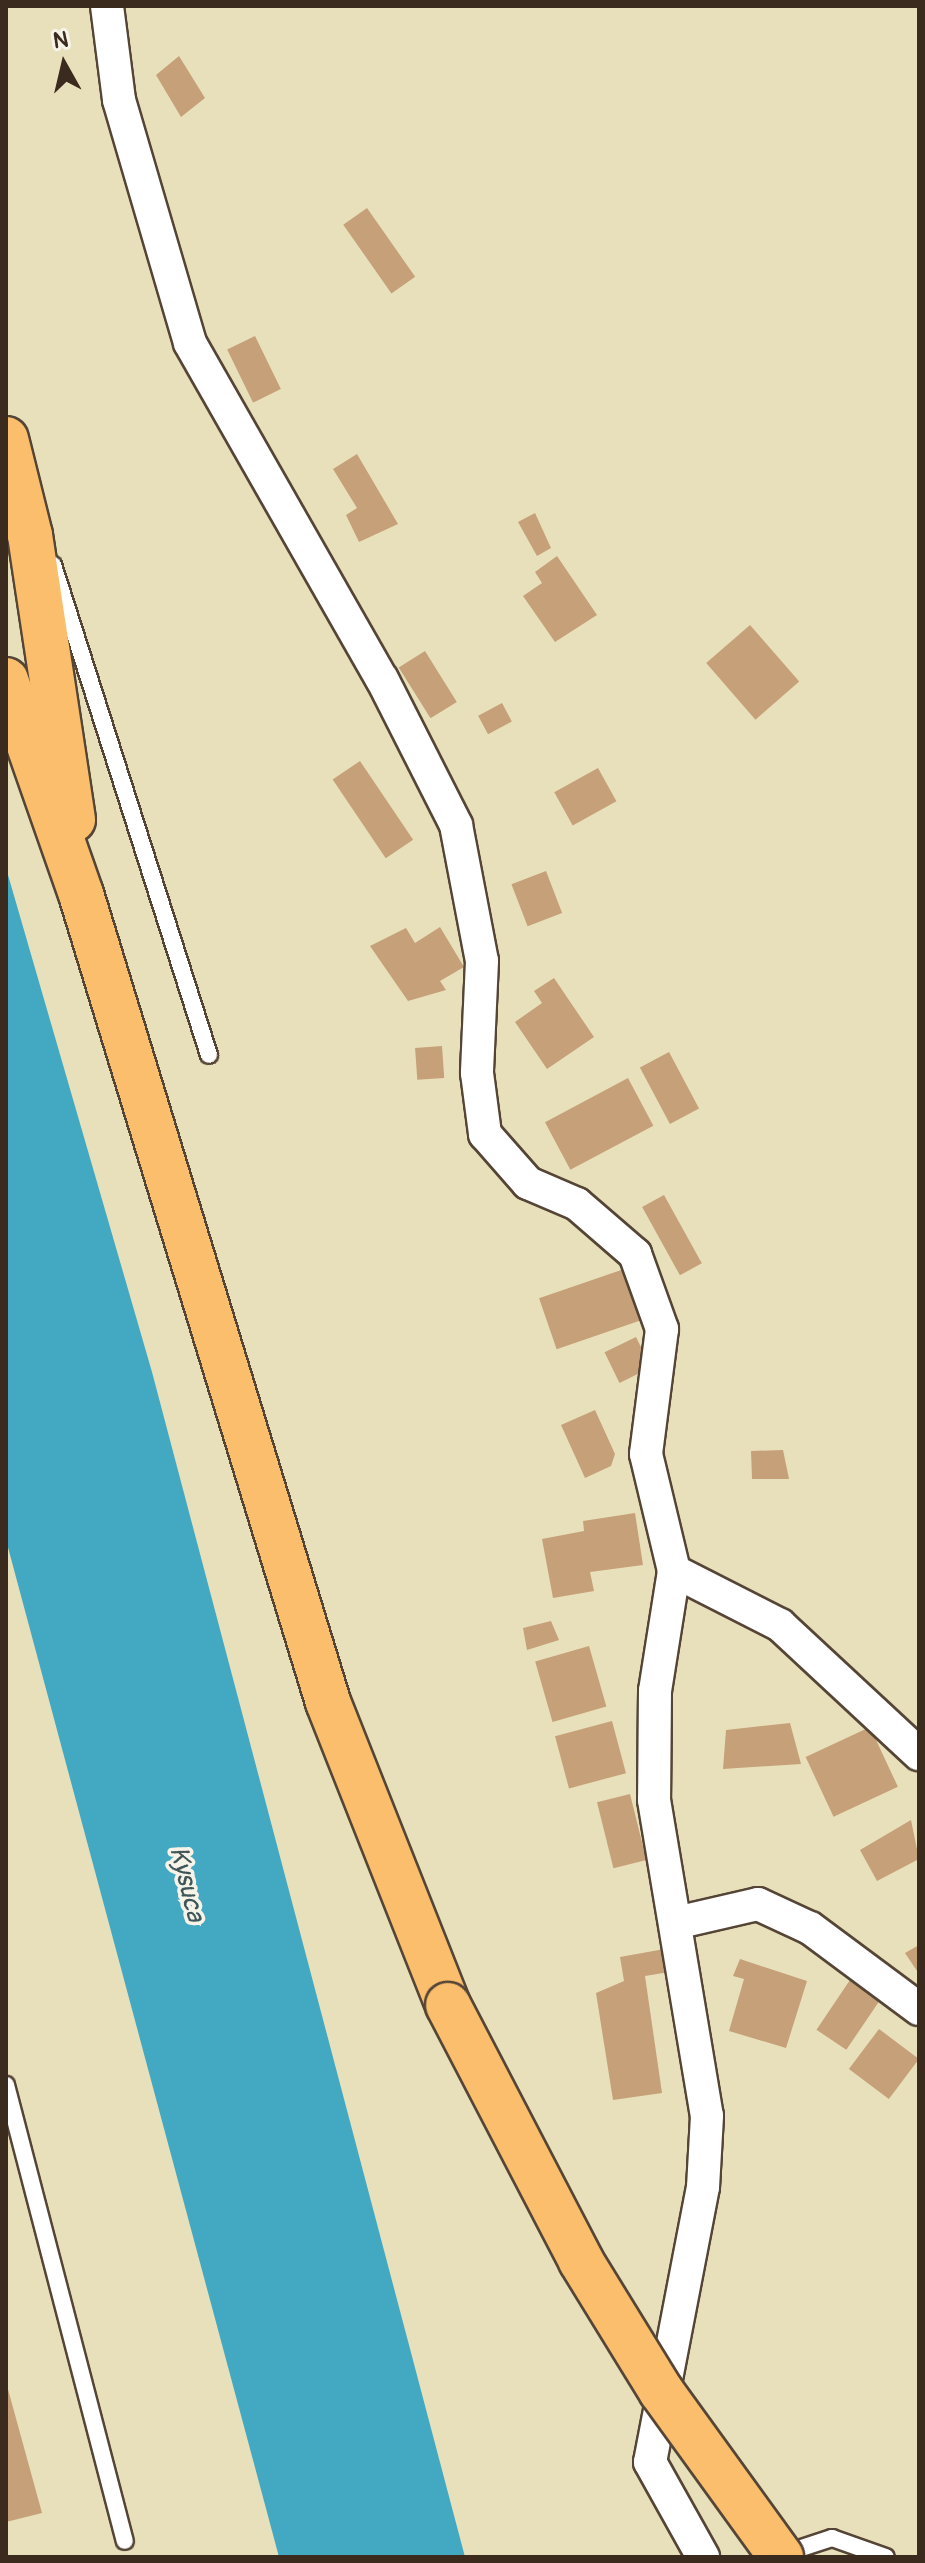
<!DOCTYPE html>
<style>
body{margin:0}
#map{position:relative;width:925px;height:2563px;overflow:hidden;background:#e8e0bb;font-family:Pangolin,sans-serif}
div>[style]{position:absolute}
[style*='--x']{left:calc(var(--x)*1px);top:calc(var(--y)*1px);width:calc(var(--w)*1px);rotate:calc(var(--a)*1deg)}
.water>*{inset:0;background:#43a9c3}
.building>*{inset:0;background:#c6a078;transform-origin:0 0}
.roads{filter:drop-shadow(2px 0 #554536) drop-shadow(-2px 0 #554536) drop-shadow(0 2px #554536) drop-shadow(0 -2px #554536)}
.service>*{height:16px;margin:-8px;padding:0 8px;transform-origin:8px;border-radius:8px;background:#fff}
.minor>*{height:32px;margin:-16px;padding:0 16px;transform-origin:16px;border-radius:16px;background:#fff}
.primary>*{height:44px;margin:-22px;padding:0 22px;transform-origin:22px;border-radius:22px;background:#fabe6d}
.bridges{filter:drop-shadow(2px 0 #554536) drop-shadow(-2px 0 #554536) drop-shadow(0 2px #554536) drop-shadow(0 -2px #554536)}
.primary-bridge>*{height:44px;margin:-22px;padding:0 22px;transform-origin:22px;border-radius:22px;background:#fabe6d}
span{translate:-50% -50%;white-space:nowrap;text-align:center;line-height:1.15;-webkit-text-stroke:7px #f7f3e8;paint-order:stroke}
.water-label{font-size:26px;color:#3e5658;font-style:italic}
.frame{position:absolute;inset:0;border:8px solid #3b2a1e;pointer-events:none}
.north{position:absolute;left:24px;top:24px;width:80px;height:80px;-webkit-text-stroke:6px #f7f3e8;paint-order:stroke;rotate:352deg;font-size:22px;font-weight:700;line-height:32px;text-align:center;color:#3b2a1e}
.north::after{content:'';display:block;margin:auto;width:28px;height:36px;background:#3b2a1e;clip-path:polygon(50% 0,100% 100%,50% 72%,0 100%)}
</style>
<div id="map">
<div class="water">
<i style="clip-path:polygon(6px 868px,152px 1372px,465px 2557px,279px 2557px,6px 1540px)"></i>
</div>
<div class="building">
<i style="clip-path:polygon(179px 56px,205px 98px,181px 117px,156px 75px)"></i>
<i style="left:367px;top:208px;width:84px;height:29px;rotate:55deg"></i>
<i style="left:255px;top:336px;width:59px;height:31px;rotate:64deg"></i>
<i style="clip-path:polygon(357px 454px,398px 524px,359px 542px,346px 515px,357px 508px,333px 469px)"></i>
<i style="clip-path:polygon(535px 513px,551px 548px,537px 556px,518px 522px)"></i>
<i style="clip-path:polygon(557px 556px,597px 615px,555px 642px,523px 596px,542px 583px,535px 572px)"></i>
<i style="left:750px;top:625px;width:75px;height:58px;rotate:49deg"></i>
<i style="left:425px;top:651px;width:60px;height:31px;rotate:58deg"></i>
<i style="left:502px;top:703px;width:21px;height:27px;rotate:62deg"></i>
<i style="left:360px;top:761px;width:95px;height:33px;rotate:56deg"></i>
<i style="left:598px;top:768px;width:38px;height:50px;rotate:61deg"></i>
<i style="left:546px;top:871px;width:45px;height:37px;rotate:69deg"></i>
<i style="clip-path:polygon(440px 927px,464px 967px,440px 981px,446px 990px,408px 1001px,370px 946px,406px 928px,415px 943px)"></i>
<i style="clip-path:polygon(554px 978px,594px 1037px,547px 1069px,515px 1022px,542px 1003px,534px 991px)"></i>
<i style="left:442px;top:1046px;width:32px;height:27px;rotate:86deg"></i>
<i style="left:669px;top:1052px;width:64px;height:33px;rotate:62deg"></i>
<i style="left:628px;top:1078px;width:54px;height:94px;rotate:62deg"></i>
<i style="left:664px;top:1195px;width:78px;height:25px;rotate:61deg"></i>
<i style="left:627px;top:1268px;width:54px;height:93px;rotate:71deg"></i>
<i style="left:636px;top:1337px;width:34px;height:35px;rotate:64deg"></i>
<i style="clip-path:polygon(595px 1410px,615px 1454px,611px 1466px,585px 1478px,561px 1425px)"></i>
<i style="clip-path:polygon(783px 1450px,789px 1479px,752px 1479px,751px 1451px)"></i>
<i style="clip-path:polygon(635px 1513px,643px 1565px,590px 1572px,594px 1591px,553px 1598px,542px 1539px,584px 1531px,583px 1521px)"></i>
<i style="clip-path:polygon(551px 1621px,559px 1640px,527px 1650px,523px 1628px)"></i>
<i style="left:589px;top:1646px;width:63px;height:56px;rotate:74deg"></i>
<i style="left:612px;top:1721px;width:54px;height:59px;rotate:75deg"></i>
<i style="clip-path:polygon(790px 1723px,801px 1764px,723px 1769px,726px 1730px)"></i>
<i style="left:870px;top:1727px;width:66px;height:71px;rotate:65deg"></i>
<i style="left:630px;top:1794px;width:68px;height:34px;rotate:76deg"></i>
<i style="clip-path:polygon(911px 1820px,919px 1859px,877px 1881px,860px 1850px)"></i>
<i style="clip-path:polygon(919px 1945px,919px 1974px,905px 1953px)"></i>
<i style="clip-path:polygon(670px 1948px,675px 1971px,645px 1976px,662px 2093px,613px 2100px,596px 1993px,624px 1981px,620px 1957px)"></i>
<i style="clip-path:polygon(740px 1959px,807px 1981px,786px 2048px,729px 2031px,744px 1979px,733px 1976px)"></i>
<i style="left:850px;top:1980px;width:36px;height:60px;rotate:34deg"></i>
<i style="left:879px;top:2029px;width:50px;height:50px;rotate:37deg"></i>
<i style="clip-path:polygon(6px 2382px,42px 2513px,6px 2522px)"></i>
</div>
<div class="roads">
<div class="service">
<i style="--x:53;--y:565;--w:514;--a:72.34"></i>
<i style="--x:6;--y:2085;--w:471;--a:75.4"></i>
<i style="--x:780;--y:2555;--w:55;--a:-18.1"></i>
<i style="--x:832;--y:2538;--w:57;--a:19.4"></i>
</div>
<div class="minor">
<i style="--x:107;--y:6;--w:95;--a:82.7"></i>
<i style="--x:119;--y:100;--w:253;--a:73.7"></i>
<i style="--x:190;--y:343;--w:387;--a:60.3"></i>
<i style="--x:382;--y:679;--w:164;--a:63.1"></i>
<i style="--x:456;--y:825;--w:138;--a:79.2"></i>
<i style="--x:482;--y:961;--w:112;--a:92.6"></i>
<i style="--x:477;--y:1073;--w:62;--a:82.5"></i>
<i style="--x:485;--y:1134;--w:65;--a:48.7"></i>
<i style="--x:528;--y:1183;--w:53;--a:23.2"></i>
<i style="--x:577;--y:1204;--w:77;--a:40.8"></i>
<i style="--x:635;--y:1254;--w:80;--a:70.2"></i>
<i style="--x:662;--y:1329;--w:126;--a:97.3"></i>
<i style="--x:646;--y:1454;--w:120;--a:76.5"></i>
<i style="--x:674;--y:1571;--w:121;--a:99"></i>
<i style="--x:655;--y:1691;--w:109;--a:90.5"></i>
<i style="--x:654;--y:1800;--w:320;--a:80.5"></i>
<i style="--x:707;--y:2116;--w:71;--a:93.2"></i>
<i style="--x:703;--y:2187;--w:280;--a:100.9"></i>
<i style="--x:650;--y:2462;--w:109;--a:60.8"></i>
<i style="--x:674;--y:1571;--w:119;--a:27"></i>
<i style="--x:780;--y:1625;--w:190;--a:42.9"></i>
<i style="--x:680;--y:1922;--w:80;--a:-13"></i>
<i style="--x:758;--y:1904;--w:57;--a:24.8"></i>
<i style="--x:810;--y:1928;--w:136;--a:36.6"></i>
</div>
<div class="primary">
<i style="--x:6;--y:439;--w:99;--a:76"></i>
<i style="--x:30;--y:535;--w:288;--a:81.4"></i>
<i style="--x:6;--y:680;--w:227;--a:70.7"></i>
<i style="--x:81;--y:894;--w:845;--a:73"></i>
<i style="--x:328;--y:1702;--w:326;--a:68.4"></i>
</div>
</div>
<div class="bridges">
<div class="primary-bridge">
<i style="--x:448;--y:2005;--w:288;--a:62.5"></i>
<i style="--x:581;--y:2261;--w:153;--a:58.4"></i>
<i style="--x:661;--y:2391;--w:205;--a:54.1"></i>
</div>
</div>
<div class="water-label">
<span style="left:186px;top:1884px;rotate:76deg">Kysuca</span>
</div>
<div class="frame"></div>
<div class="north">N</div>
</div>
